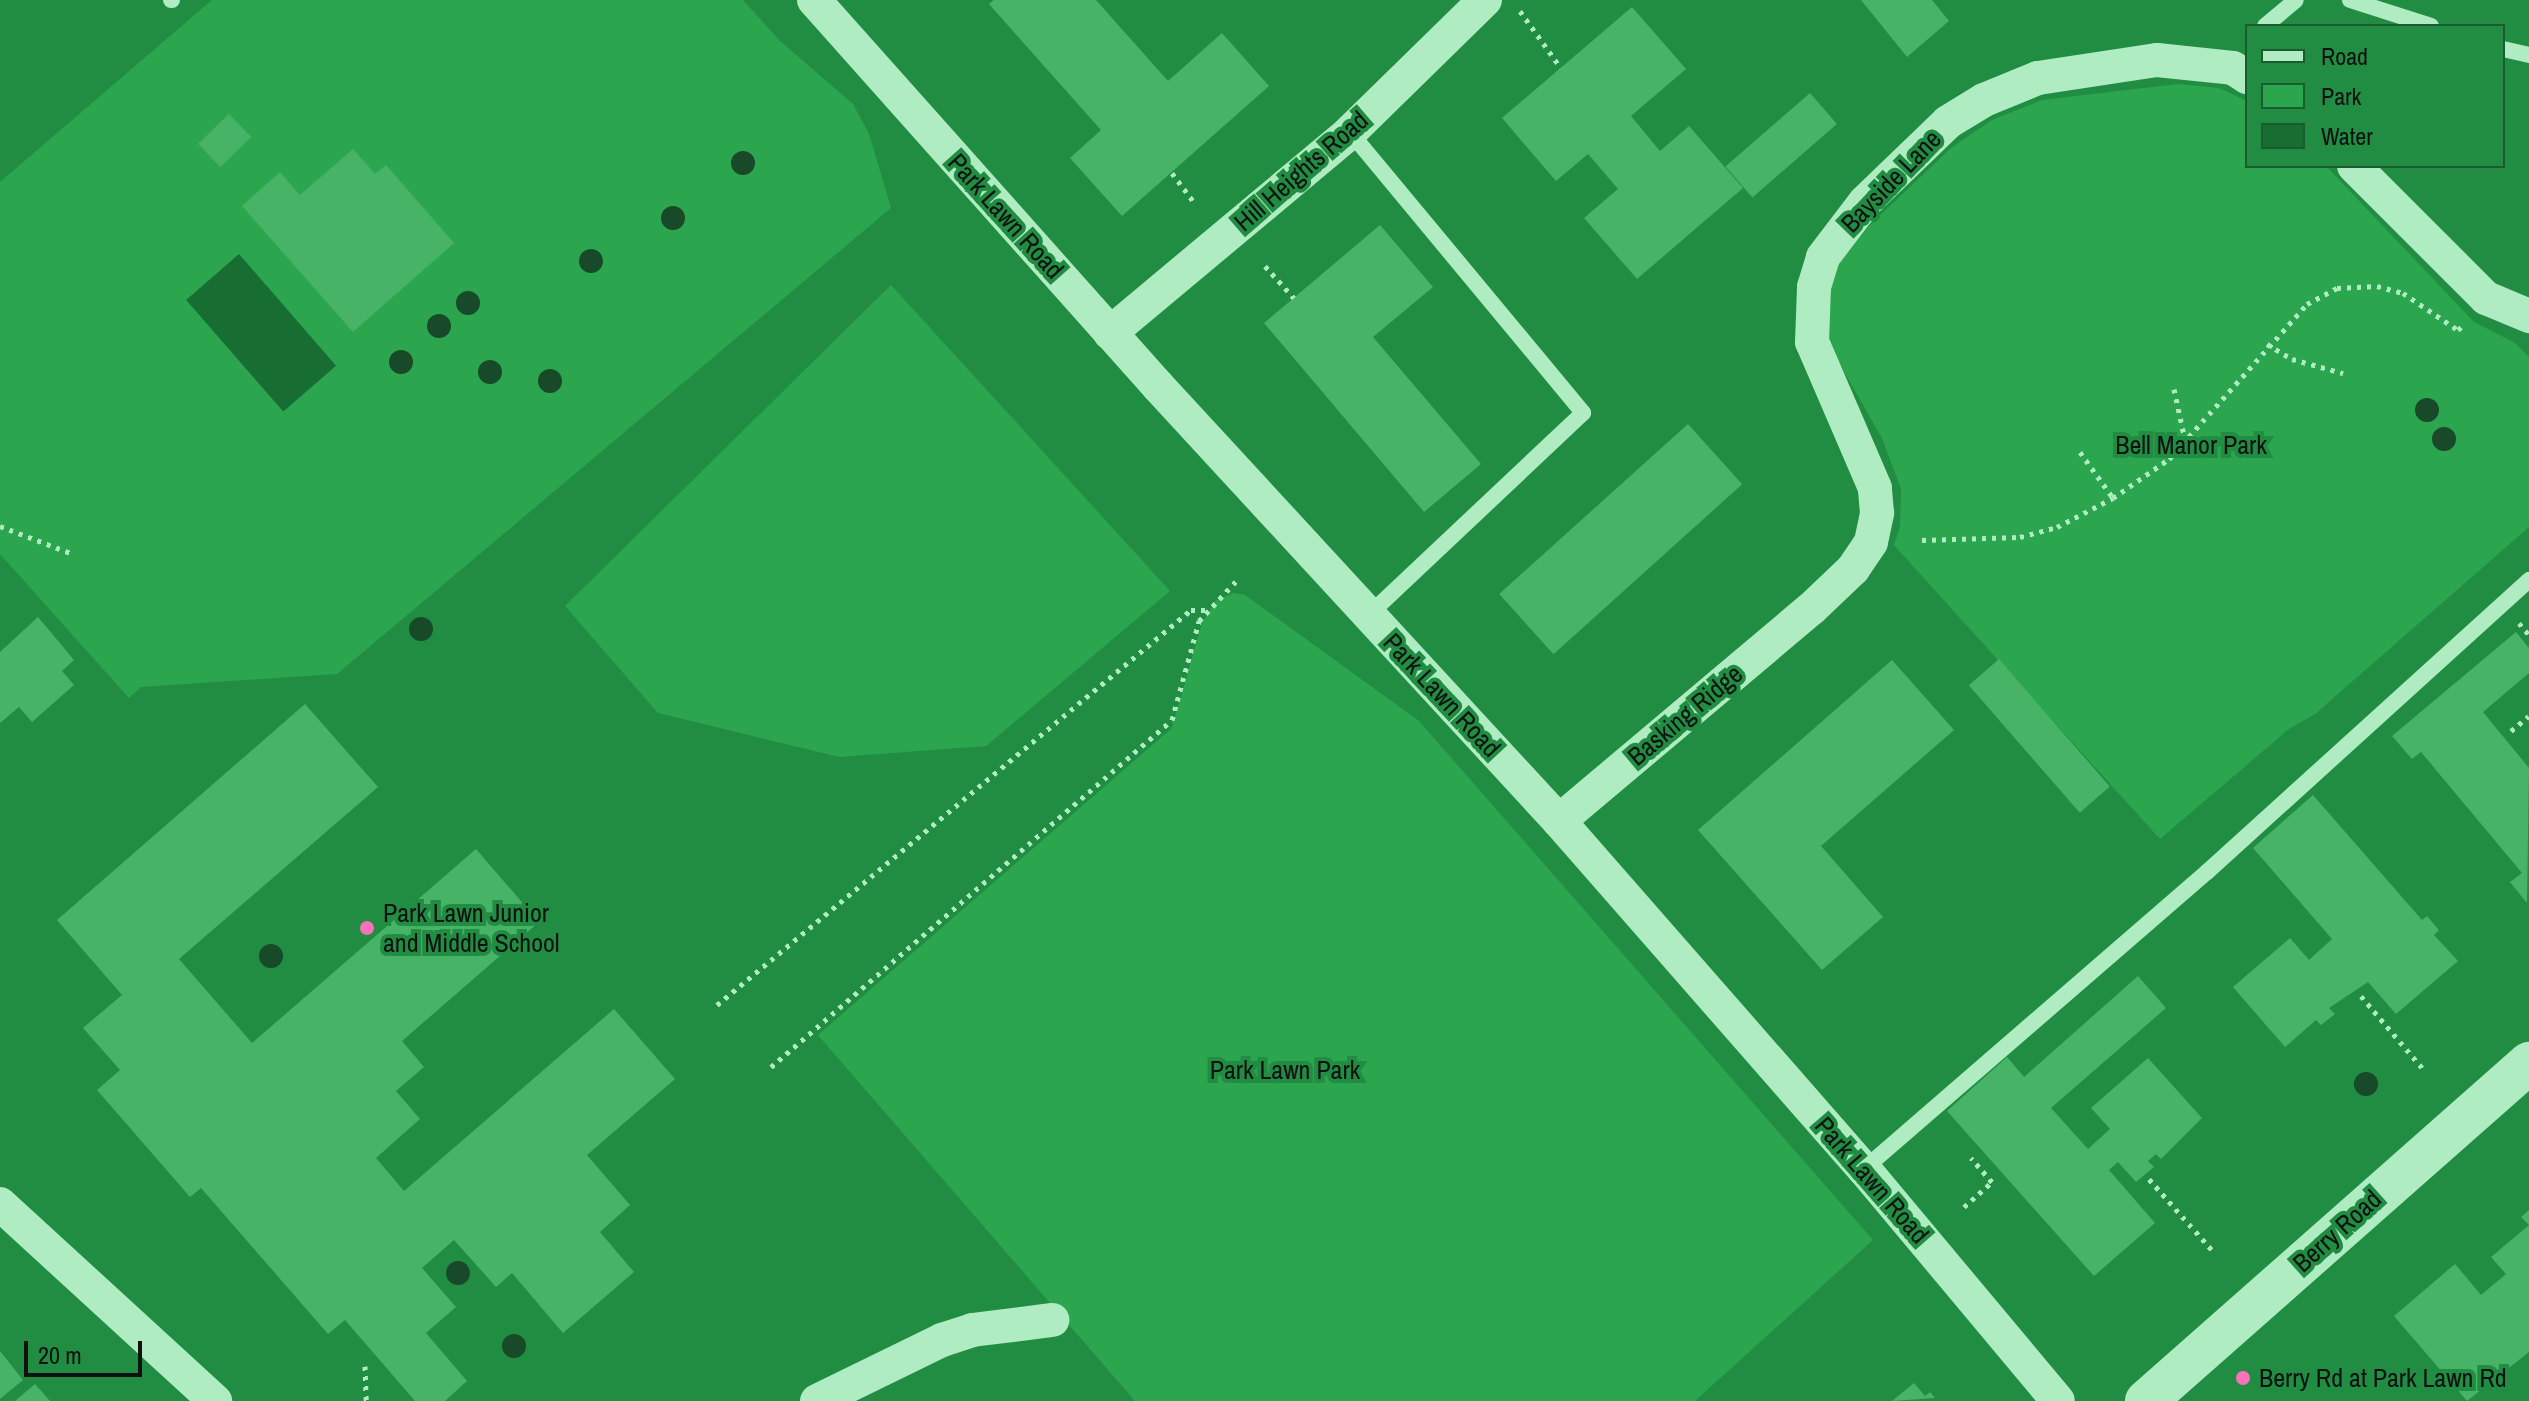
<!DOCTYPE html>
<style>
body{margin:0}
#map{position:relative;width:2529px;height:1401px;overflow:hidden;background:#218d43;font-family:"Archivo Narrow",sans-serif}
div>[style]{position:absolute}
[style*='--x']{left:calc(var(--x)*1px);top:calc(var(--y)*1px);width:calc(var(--w)*1px);rotate:calc(var(--a)*1deg)}
.green>*{inset:0;background:#2ba64f}
.water>*{inset:0;background:#176d32;transform-origin:0 0}
.building>*{inset:0;background:#46b366;transform-origin:0 0}
.path>*{height:5px;margin-top:-2.5px;transform-origin:0;background:repeating-linear-gradient(90deg,#b0ecc1 0 4px,transparent 0 10px)}
.service>*{height:16px;margin:-8px;padding:0 8px;transform-origin:8px;border-radius:8px;background:#b0ecc1}
.minor>*{height:34px;margin:-17px;padding:0 17px;transform-origin:17px;border-radius:17px;background:#b0ecc1}
.tertiary>*{height:42px;margin:-21px;padding:0 21px;transform-origin:21px;border-radius:21px;background:#b0ecc1}
.trees>*{width:24px;height:24px;margin:-12px;border-radius:50%;background:#184928}
.dots>*{width:22px;height:22px;translate:-50% -50%;box-sizing:border-box;border:4px solid #218d43;border-radius:50%}
span{translate:-50% -50%;white-space:nowrap;text-align:center;line-height:1.15;-webkit-text-stroke:8px #218d43;paint-order:stroke}
.street-label{font-size:26px;color:#111}
.park-label{font-size:26px;color:#111}
.poi-label{font-size:26px;color:#111}
.left{translate:0 -50%;text-align:left}
.legend{position:absolute;left:2245px;top:24px;width:260px;height:144px;box-sizing:border-box;background:#218d43;border:2px solid #1b5b2f;margin:0;padding:10px 14px;list-style:none;font-size:24px;color:#111}
.legend li{display:flex;align-items:center;gap:16px;height:40px}
.legend b{width:40px;border:2px solid #1b5b2f}
.scale{position:absolute;left:24px;top:1341px;width:118px;height:36px;box-sizing:border-box;border:4px solid #111;border-top:0;padding-left:10px;font-size:24px;line-height:28px;white-space:nowrap;color:#111;-webkit-text-stroke:6px #218d43;paint-order:stroke}
</style>
<div id="map">
<div class="green">
<i style="clip-path:polygon(212px 0,743px 0,780px 41px,853px 104px,869px 134px,891px 208px,337px 674px,141px 687px,129px 698px,0 554px,0 182px)"></i>
<i style="clip-path:polygon(2178px 84px,2219px 88px,2247px 101px,2247px 166px,2326px 166px,2474px 322px,2515px 343px,2529px 357px,2529px 527px,2315px 714px,2289px 729px,2160px 839px,1894px 545px,1900px 527px,1901px 489px,1882px 438px,1827px 342px,1822px 304px,1838px 265px,1870px 225px,1951px 148px,1992px 120px,2042px 100px)"></i>
<i style="clip-path:polygon(891px 285px,1170px 591px,986px 746px,839px 757px,658px 713px,565px 606px)"></i>
<i style="clip-path:polygon(1234px 593px,1245px 595px,1419px 721px,1873px 1240px,1695px 1401px,1135px 1401px,818px 1035px,1172px 728px,1202px 623px,1216px 600px)"></i>
</div>
<div class="water">
<i style="left:239px;top:254px;width:148px;height:70px;rotate:49deg"></i>
</div>
<div class="building">
<i style="clip-path:polygon(994px 0,1096px 0,1168px 81px,1222px 33px,1269px 86px,1122px 216px,1070px 158px,1101px 130px,989px 4px)"></i>
<i style="clip-path:polygon(1861px 0,1932px 0,1949px 21px,1907px 57px)"></i>
<i style="clip-path:polygon(1632px 7px,1686px 69px,1631px 116px,1660px 151px,1689px 126px,1743px 188px,1637px 279px,1584px 218px,1618px 189px,1588px 154px,1556px 181px,1502px 118px)"></i>
<i style="left:1810px;top:93px;width:41px;height:112px;rotate:49deg"></i>
<i style="left:229px;top:114px;width:32px;height:43px;rotate:46deg"></i>
<i style="clip-path:polygon(353px 149px,375px 174px,386px 165px,454px 243px,353px 332px,242px 206px,280px 172px,300px 195px)"></i>
<i style="clip-path:polygon(1380px 225px,1433px 287px,1373px 337px,1481px 464px,1424px 512px,1264px 323px)"></i>
<i style="left:1688px;top:424px;width:81px;height:254px;rotate:48deg"></i>
<i style="clip-path:polygon(38px 617px,74px 660px,62px 671px,74px 685px,32px 722px,19px 707px,0 723px,0 652px)"></i>
<i style="clip-path:polygon(2516px 632px,2529px 648px,2529px 673px,2483px 712px,2529px 768px,2527px 903px,2510px 882px,2522px 873px,2421px 752px,2412px 759px,2392px 736px)"></i>
<i style="left:1999px;top:659px;width:169px;height:40px;rotate:49deg"></i>
<i style="clip-path:polygon(1892px 660px,1954px 730px,1821px 846px,1883px 917px,1822px 970px,1698px 830px)"></i>
<i style="clip-path:polygon(305px 704px,378px 787px,179px 959px,252px 1043px,476px 849px,539px 922px,402px 1041px,424px 1067px,396px 1091px,420px 1119px,376px 1158px,404px 1191px,614px 1009px,675px 1079px,587px 1155px,630px 1205px,600px 1232px,634px 1272px,563px 1333px,512px 1273px,496px 1287px,454px 1240px,422px 1268px,456px 1307px,426px 1333px,467px 1381px,445px 1401px,415px 1401px,345px 1320px,328px 1334px,201px 1188px,190px 1197px,97px 1090px,120px 1070px,83px 1028px,122px 995px,57px 920px)"></i>
<i style="clip-path:polygon(2313px 795px,2422px 920px,2427px 916px,2439px 930px,2434px 935px,2458px 961px,2396px 1014px,2368px 982px,2329px 1008px,2335px 1014px,2321px 1025px,2316px 1020px,2285px 1047px,2233px 987px,2290px 938px,2309px 960px,2332px 939px,2253px 848px)"></i>
<i style="clip-path:polygon(2138px 976px,2166px 1008px,2051px 1108px,2088px 1149px,2110px 1129px,2091px 1108px,2148px 1058px,2202px 1118px,2161px 1159px,2156px 1154px,2148px 1161px,2154px 1167px,2136px 1182px,2118px 1162px,2109px 1170px,2155px 1223px,2094px 1276px,1947px 1111px,2007px 1057px,2024px 1077px)"></i>
<i style="clip-path:polygon(2529px 1210px,2529px 1352px,2467px 1401px,2394px 1316px,2455px 1264px,2481px 1295px,2506px 1274px,2491px 1257px,2529px 1225px,2521px 1217px)"></i>
<i style="clip-path:polygon(0 1351px,23px 1380px,0 1399px)"></i>
<i style="clip-path:polygon(1914px 1383px,1925px 1396px,1930px 1392px,1935px 1398px,1892px 1401px)"></i>
<i style="clip-path:polygon(35px 1384px,50px 1401px,15px 1401px)"></i>
</div>
<div class="path">
<i style="--x:1520;--y:11;--w:70;--a:54.3"></i>
<i style="--x:1172;--y:173;--w:35;--a:53"></i>
<i style="--x:1265;--y:266;--w:43;--a:47.8"></i>
<i style="--x:2267;--y:344;--w:29;--a:31"></i>
<i style="--x:2292;--y:359;--w:53;--a:15.4"></i>
<i style="--x:2174;--y:389;--w:52;--a:77.8"></i>
<i style="--x:2080;--y:452;--w:57;--a:54.3"></i>
<i style="--x:0;--y:526;--w:78;--a:21"></i>
<i style="--x:1922;--y:540;--w:98;--a:-1.8"></i>
<i style="--x:2020;--y:537;--w:38;--a:-15"></i>
<i style="--x:2057;--y:527;--w:63;--a:-27.4"></i>
<i style="--x:2113;--y:498;--w:68;--a:-34.9"></i>
<i style="--x:2169;--y:459;--w:208;--a:-48.3"></i>
<i style="--x:2307;--y:304;--w:34;--a:-28"></i>
<i style="--x:2337;--y:288;--w:40;--a:-2.9"></i>
<i style="--x:2377;--y:286;--w:27;--a:15"></i>
<i style="--x:2403;--y:293;--w:66;--a:33.9"></i>
<i style="--x:2458;--y:330;--w:6;--a:-45"></i>
<i style="--x:2519;--y:623;--w:16;--a:50"></i>
<i style="--x:2511;--y:731;--w:23;--a:-40"></i>
<i style="--x:2361;--y:996;--w:97;--a:49.6"></i>
<i style="--x:717;--y:1005;--w:617;--a:-39.81"></i>
<i style="--x:1191;--y:610;--w:17;--a:0"></i>
<i style="--x:771;--y:1067;--w:530;--a:-40.87"></i>
<i style="--x:1172;--y:720;--w:103;--a:-74.7"></i>
<i style="--x:1199;--y:621;--w:59;--a:-47.1"></i>
<i style="--x:2149;--y:1179;--w:96;--a:48.4"></i>
<i style="--x:1964;--y:1207;--w:38;--a:-42"></i>
<i style="--x:1992;--y:1182;--w:32;--a:-131"></i>
<i style="--x:365;--y:1366;--w:35;--a:88"></i>
</div>
<div class="service">
<i style="--x:171;--y:0;--w:1;--a:0"></i>
<i style="--x:2350;--y:0;--w:85;--a:17.8"></i>
<i style="--x:2265;--y:26;--w:40;--a:-40"></i>
<i style="--x:2503;--y:49;--w:27;--a:13"></i>
<i style="--x:1350;--y:132;--w:365;--a:50.3"></i>
<i style="--x:1583;--y:413;--w:294;--a:136.7"></i>
<i style="--x:1864;--y:1169;--w:454;--a:-40.9"></i>
<i style="--x:2207;--y:872;--w:435;--a:-42.2"></i>
</div>
<div class="minor">
<i style="--x:814;--y:0;--w:517;--a:48.29"></i>
<i style="--x:1158;--y:386;--w:592;--a:47.33"></i>
<i style="--x:1559;--y:821;--w:463;--a:48.8"></i>
<i style="--x:1864;--y:1169;--w:302;--a:50.1"></i>
<i style="--x:2354;--y:166;--w:187;--a:45"></i>
<i style="--x:2486;--y:298;--w:47;--a:22.7"></i>
<i style="--x:1110;--y:333;--w:313;--a:-39.9"></i>
<i style="--x:1350;--y:132;--w:189;--a:-44.4"></i>
<i style="--x:1559;--y:821;--w:329;--a:-40.1"></i>
<i style="--x:1811;--y:609;--w:58;--a:-43.6"></i>
<i style="--x:1853;--y:569;--w:32;--a:-56"></i>
<i style="--x:1871;--y:542;--w:30;--a:-78"></i>
<i style="--x:1877;--y:513;--w:25;--a:-95"></i>
<i style="--x:1875;--y:488;--w:159;--a:-113.3"></i>
<i style="--x:1812;--y:342;--w:55;--a:-87.9"></i>
<i style="--x:1814;--y:287;--w:31;--a:-73"></i>
<i style="--x:1823;--y:257;--w:69;--a:-52.6"></i>
<i style="--x:1865;--y:202;--w:115;--a:-43.9"></i>
<i style="--x:1948;--y:122;--w:42;--a:-31.4"></i>
<i style="--x:1984;--y:100;--w:58;--a:-22.2"></i>
<i style="--x:2038;--y:78;--w:120;--a:-8.6"></i>
<i style="--x:2157;--y:60;--w:76;--a:6"></i>
<i style="--x:2233;--y:68;--w:17;--a:33"></i>
<i style="--x:0;--y:1204;--w:292;--a:42.5"></i>
<i style="--x:817;--y:1401;--w:139;--a:-26"></i>
<i style="--x:942;--y:1340;--w:32;--a:-18"></i>
<i style="--x:972;--y:1330;--w:81;--a:-7.1"></i>
</div>
<div class="tertiary">
<i style="--x:2146;--y:1401;--w:511;--a:-41.43"></i>
</div>
<div class="trees">
<i style="left:743px;top:163px"></i>
<i style="left:673px;top:218px"></i>
<i style="left:591px;top:261px"></i>
<i style="left:468px;top:303px"></i>
<i style="left:439px;top:326px"></i>
<i style="left:401px;top:362px"></i>
<i style="left:490px;top:372px"></i>
<i style="left:550px;top:381px"></i>
<i style="left:2427px;top:410px"></i>
<i style="left:2444px;top:439px"></i>
<i style="left:421px;top:629px"></i>
<i style="left:271px;top:956px"></i>
<i style="left:2366px;top:1084px"></i>
<i style="left:458px;top:1273px"></i>
<i style="left:514px;top:1346px"></i>
</div>
<div class="dots">
<i style="left:367px;top:928px;background:#f871bb"></i>
<i style="left:2243px;top:1378px;background:#f871bb"></i>
</div>
<div class="street-label">
<span style="left:1301px;top:171px;rotate:-41deg">Hill Heights Road</span>
<span style="left:1891px;top:181px;rotate:-46deg">Bayside Lane</span>
<span style="left:1006px;top:216px;rotate:48deg">Park Lawn Road</span>
<span style="left:1442px;top:695px;rotate:47deg">Park Lawn Road</span>
<span style="left:1685px;top:715px;rotate:-40deg">Basking Ridge</span>
<span style="left:1872px;top:1180px;rotate:49deg">Park Lawn Road</span>
<span style="left:2337px;top:1231px;rotate:-42deg">Berry Road</span>
</div>
<div class="park-label">
<span style="left:2191px;top:445px">Bell Manor Park</span>
<span style="left:1285px;top:1070px">Park Lawn Park</span>
</div>
<div class="poi-label">
<span class="left" style="left:383px;top:928px">Park Lawn Junior<br>and Middle School</span>
<span class="left" style="left:2259px;top:1378px">Berry Rd at Park Lawn Rd</span>
</div>
<ul class="legend">
<li><b style="height:10px;background:#b0ecc1"></b>Road</li>
<li><b style="height:22px;background:#2ba64f"></b>Park</li>
<li><b style="height:22px;background:#176d32"></b>Water</li>
</ul>
<div class="scale">20 m</div>
</div>
